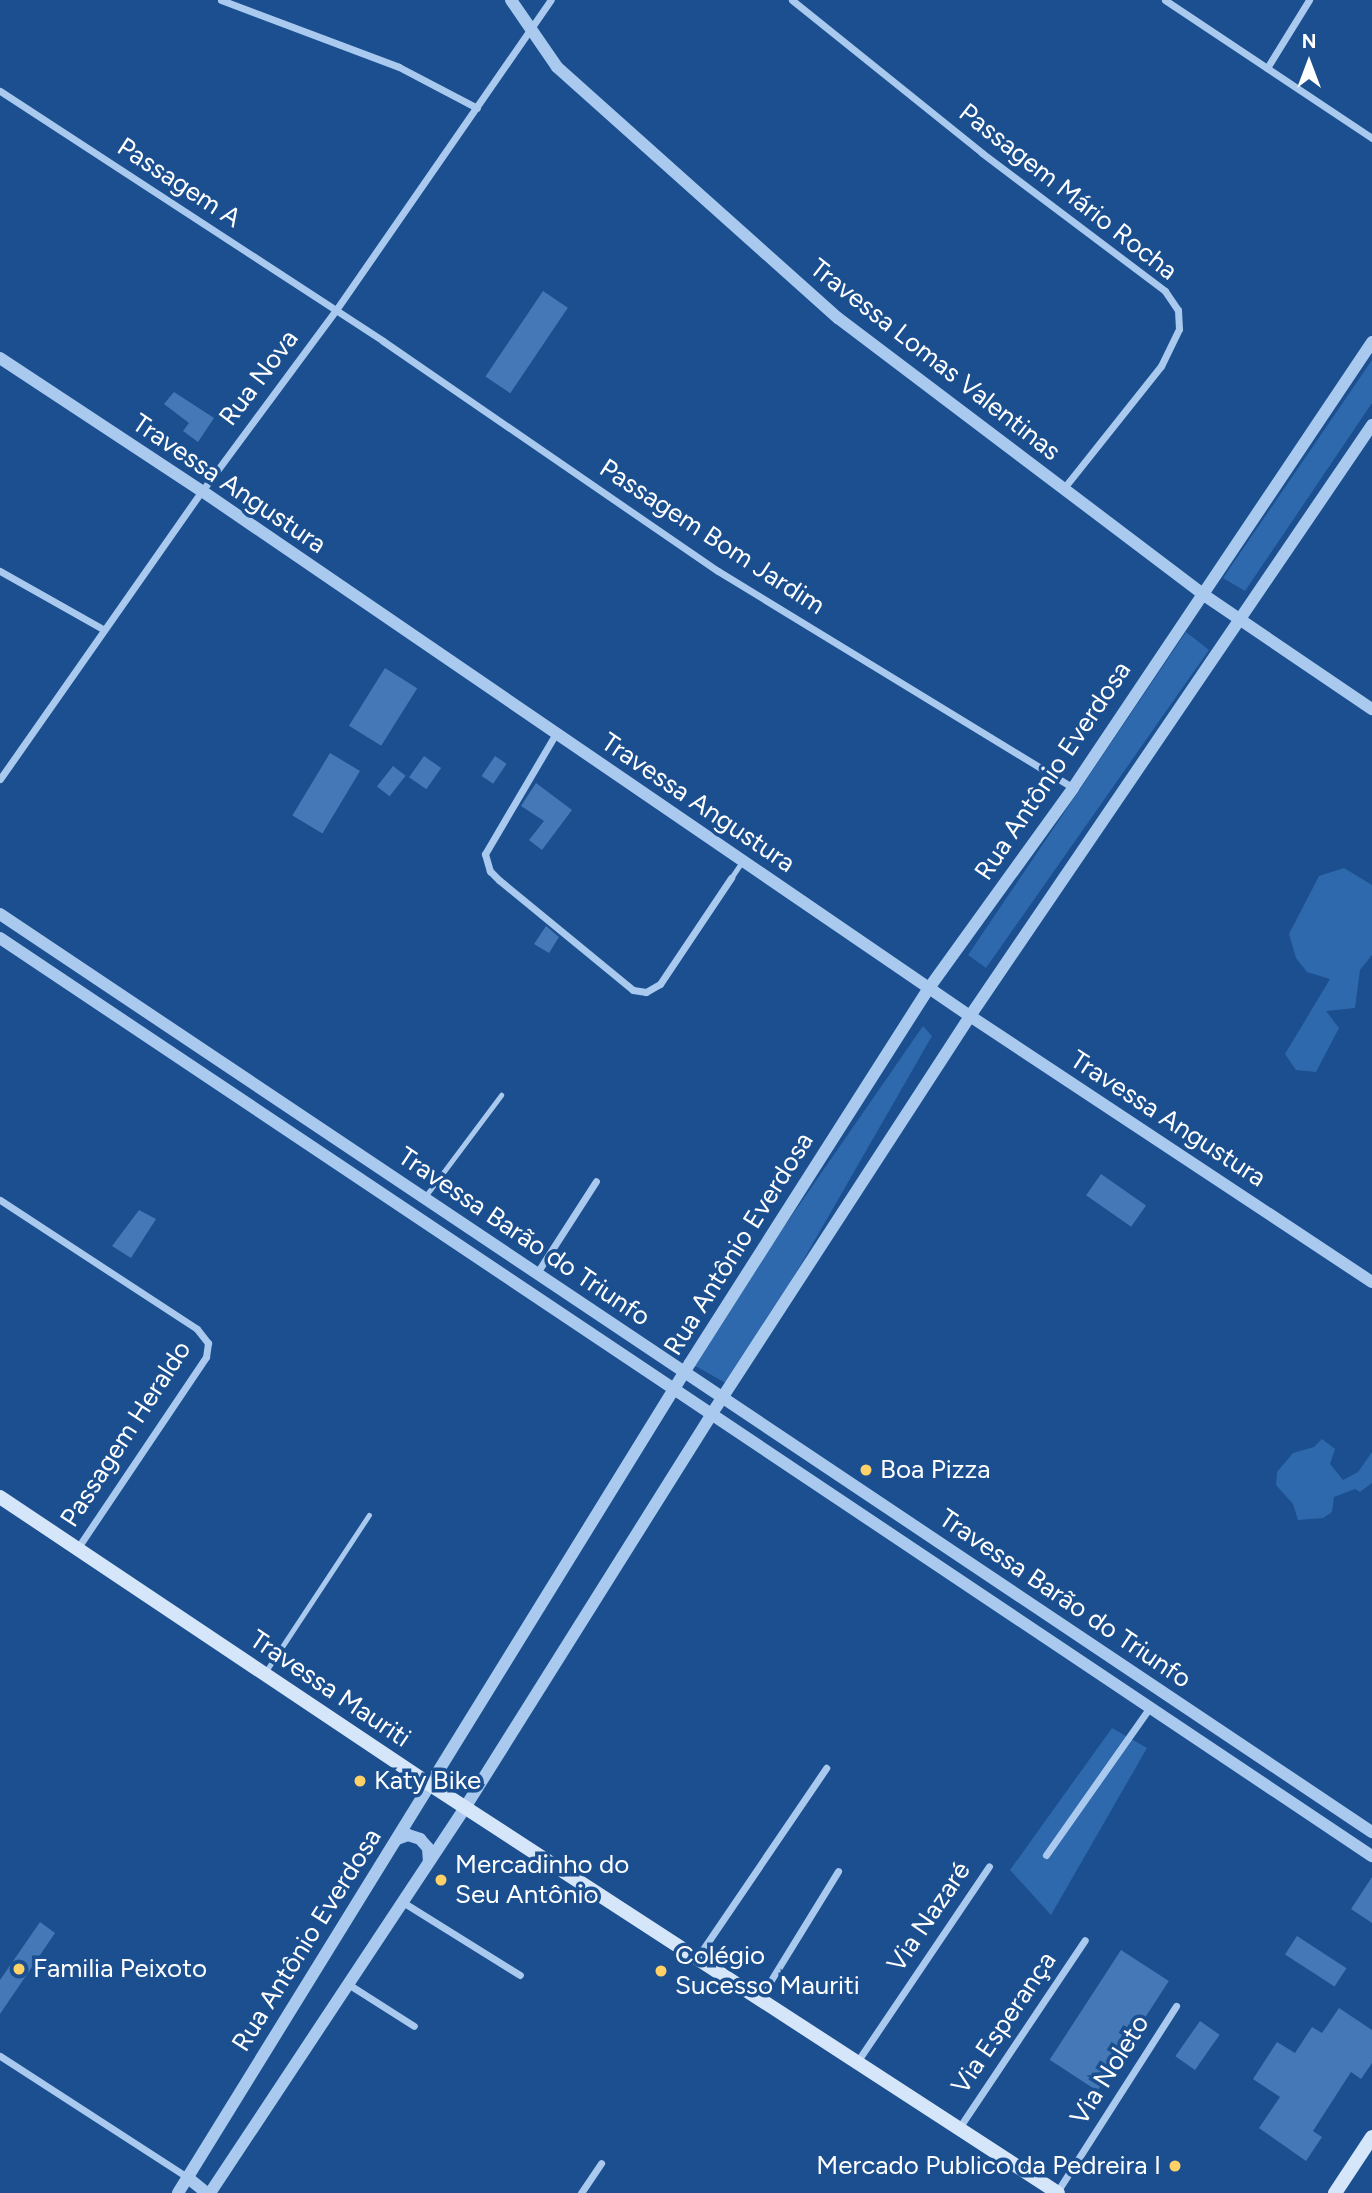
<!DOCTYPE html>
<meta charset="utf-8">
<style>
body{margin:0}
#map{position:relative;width:1372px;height:2193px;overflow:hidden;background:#1b4f8f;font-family:Figtree,sans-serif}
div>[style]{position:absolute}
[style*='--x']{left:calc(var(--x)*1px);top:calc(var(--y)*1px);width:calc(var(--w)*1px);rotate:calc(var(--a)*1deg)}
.green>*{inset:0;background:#2e69ad}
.building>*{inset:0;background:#4478b7;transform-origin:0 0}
.service>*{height:5px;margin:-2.5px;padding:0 2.5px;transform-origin:2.5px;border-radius:2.5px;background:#a9c9ee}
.minor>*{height:7px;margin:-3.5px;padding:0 3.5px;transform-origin:3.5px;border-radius:3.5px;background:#a9c9ee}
.tertiary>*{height:12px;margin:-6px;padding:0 6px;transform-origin:6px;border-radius:6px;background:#a9c9ee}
.secondary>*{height:14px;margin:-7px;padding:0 7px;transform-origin:7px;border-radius:7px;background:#d6e6fa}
.dots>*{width:19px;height:19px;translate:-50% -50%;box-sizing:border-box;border:4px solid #1b4f8f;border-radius:50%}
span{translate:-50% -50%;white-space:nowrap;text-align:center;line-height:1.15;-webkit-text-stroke:7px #1b4f8f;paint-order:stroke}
.street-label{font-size:26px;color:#fff}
.poi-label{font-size:26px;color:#fff}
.left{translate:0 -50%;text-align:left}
.right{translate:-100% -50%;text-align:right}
.north{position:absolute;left:1274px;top:28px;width:70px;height:70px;-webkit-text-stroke:5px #1b4f8f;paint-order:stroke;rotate:0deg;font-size:19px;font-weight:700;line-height:28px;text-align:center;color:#fff}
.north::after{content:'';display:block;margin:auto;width:24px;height:32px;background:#fff;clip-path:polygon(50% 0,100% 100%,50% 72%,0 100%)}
</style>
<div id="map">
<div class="green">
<i style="clip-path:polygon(1372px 360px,1372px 403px,1245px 591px,1223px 578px)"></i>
<i style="clip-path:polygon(1186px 632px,1209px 650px,986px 968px,968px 955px)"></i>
<i style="clip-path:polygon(1344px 868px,1372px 885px,1372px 955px,1360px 970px,1355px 1008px,1326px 1011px,1339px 1028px,1316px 1072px,1296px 1070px,1285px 1054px,1330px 979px,1307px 972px,1296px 958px,1289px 934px,1319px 876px)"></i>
<i style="clip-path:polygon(923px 1026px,932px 1036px,731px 1386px,690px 1363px)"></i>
<i style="clip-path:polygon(1322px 1439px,1335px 1449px,1330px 1464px,1343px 1480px,1358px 1472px,1372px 1452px,1372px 1483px,1360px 1492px,1355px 1489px,1334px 1497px,1332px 1512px,1323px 1518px,1298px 1520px,1293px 1504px,1276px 1485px,1277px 1472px,1293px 1453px,1314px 1447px)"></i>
<i style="clip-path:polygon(1112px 1728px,1147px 1748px,1051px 1915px,1010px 1870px)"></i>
</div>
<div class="building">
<i style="left:543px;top:291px;width:30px;height:103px;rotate:34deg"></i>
<i style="clip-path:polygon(174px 392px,214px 418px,198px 442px,183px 431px,189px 423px,164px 404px)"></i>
<i style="left:385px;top:668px;width:38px;height:68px;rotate:32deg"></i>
<i style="left:330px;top:753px;width:35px;height:73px;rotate:31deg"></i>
<i style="left:424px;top:756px;width:21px;height:26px;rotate:35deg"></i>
<i style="left:495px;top:756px;width:14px;height:24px;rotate:34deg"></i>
<i style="left:393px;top:766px;width:16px;height:26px;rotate:38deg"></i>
<i style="clip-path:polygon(536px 783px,572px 810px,542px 850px,529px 840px,544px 821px,521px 806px)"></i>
<i style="clip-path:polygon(546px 926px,559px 937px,549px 953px,534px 944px)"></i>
<i style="left:1101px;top:1174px;width:55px;height:26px;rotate:35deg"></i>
<i style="clip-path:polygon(139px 1210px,156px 1219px,131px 1258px,112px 1246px)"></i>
<i style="clip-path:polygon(1372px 1877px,1372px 1923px,1351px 1909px)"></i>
<i style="clip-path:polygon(40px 1922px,55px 1933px,0 2014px,0 1980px)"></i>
<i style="left:1297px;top:1936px;width:59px;height:22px;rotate:33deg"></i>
<i style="left:1121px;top:1950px;width:57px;height:131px;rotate:33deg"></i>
<i style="clip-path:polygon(1339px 2008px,1372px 2030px,1372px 2063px,1361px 2079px,1351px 2072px,1313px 2131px,1322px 2137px,1306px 2161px,1259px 2128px,1280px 2097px,1253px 2079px,1277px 2042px,1295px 2053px,1312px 2027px,1322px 2033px)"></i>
<i style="left:1200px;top:2021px;width:24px;height:43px;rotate:35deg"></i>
</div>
<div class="service">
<i style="--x:731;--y:878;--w:22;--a:-56"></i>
<i style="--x:424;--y:1198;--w:129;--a:-53.2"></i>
<i style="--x:266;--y:1671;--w:187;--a:-56.6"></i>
</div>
<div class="minor">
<i style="--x:221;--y:0;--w:190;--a:20.6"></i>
<i style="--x:399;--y:67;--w:88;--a:27.7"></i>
<i style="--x:792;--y:0;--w:244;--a:38.8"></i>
<i style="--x:982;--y:153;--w:229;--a:37"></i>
<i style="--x:1165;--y:291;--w:23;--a:56"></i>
<i style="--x:1178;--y:310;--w:19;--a:87"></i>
<i style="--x:1179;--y:329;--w:41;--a:115.9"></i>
<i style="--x:1161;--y:366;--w:157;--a:128.5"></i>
<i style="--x:1165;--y:0;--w:249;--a:33.7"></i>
<i style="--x:1267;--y:68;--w:80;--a:-58.3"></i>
<i style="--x:0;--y:91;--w:457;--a:33.1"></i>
<i style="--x:383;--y:341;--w:406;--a:34.5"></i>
<i style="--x:718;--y:571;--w:416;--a:31.4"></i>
<i style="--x:0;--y:571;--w:118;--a:29.4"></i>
<i style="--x:555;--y:735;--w:138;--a:120.5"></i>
<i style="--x:485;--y:854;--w:18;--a:74"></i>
<i style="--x:490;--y:871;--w:13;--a:45"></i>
<i style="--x:499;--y:880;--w:173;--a:39.4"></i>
<i style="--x:633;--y:990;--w:13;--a:9"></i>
<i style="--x:646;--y:992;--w:16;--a:-30"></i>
<i style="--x:660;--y:984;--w:128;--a:-56.2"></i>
<i style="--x:0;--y:779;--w:352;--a:-55"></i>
<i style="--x:202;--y:491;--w:225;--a:-53.5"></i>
<i style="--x:336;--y:310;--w:377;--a:-55.3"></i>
<i style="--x:0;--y:1200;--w:235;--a:33.2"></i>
<i style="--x:197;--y:1329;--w:18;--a:52"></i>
<i style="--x:208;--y:1343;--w:14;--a:98"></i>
<i style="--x:206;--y:1357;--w:231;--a:123.9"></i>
<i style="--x:537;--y:1273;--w:109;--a:-57.3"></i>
<i style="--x:1046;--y:1855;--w:181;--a:-54.9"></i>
<i style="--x:401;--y:1901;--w:140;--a:31.9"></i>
<i style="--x:697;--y:1958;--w:230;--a:-55.8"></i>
<i style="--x:348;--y:1984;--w:78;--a:32.5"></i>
<i style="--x:760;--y:1998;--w:149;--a:-58.4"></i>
<i style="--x:0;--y:2056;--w:223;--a:32.9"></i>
<i style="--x:857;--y:2062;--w:236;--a:-56"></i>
<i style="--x:959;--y:2128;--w:226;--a:-56.2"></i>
<i style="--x:1057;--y:2192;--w:221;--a:-57.4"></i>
<i style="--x:581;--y:2193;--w:36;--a:-56"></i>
</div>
<div class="tertiary">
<i style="--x:511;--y:0;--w:81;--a:55.5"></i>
<i style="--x:557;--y:67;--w:377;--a:41.8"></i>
<i style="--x:838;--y:318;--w:455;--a:37.1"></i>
<i style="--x:1201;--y:593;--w:207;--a:34.2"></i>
<i style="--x:0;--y:358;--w:242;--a:33.4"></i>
<i style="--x:202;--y:491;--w:930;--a:34.36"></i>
<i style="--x:970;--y:1016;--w:482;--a:33.5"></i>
<i style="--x:0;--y:914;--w:1651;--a:33.79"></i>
<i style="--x:0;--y:938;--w:1651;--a:33.79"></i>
<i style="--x:397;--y:1839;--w:12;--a:-20"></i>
<i style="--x:408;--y:1835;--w:13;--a:18"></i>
<i style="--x:420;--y:1839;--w:12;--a:48"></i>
<i style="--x:428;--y:1848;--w:13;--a:86"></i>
<i style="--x:187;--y:2177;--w:26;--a:39"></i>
<i style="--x:178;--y:2193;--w:975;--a:-58.33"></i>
<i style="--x:690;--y:1363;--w:445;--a:-57.5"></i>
<i style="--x:929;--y:988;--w:246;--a:-54.2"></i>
<i style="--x:1073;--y:788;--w:537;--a:-56.16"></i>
<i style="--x:210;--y:2193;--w:464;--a:-56.5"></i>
<i style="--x:466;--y:1806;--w:461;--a:-57.9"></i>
<i style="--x:711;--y:1415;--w:476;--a:-57"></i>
<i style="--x:970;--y:1016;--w:715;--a:-55.78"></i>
</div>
<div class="secondary">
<i style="--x:0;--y:1497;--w:516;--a:33.78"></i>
<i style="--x:429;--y:1784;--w:750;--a:33.03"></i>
<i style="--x:1335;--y:2193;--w:67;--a:-56.5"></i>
</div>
<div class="dots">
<i style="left:866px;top:1470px;background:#ffd166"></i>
<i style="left:360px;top:1781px;background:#ffd166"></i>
<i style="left:441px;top:1880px;background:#ffd166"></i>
<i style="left:19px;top:1969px;background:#ffd166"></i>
<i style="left:661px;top:1971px;background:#ffd166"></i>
<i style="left:1175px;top:2166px;background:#ffd166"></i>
</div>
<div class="street-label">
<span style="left:179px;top:183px;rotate:33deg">Passagem A</span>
<span style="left:1068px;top:192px;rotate:38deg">Passagem Mário Rocha</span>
<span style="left:935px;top:360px;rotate:38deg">Travessa Lomas Valentinas</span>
<span style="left:259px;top:378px;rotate:-53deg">Rua Nova</span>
<span style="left:229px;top:484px;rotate:34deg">Travessa Angustura</span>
<span style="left:712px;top:537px;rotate:33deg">Passagem Bom Jardim</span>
<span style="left:1053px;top:771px;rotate:-56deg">Rua Antônio Everdosa</span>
<span style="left:698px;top:803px;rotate:34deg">Travessa Angustura</span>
<span style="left:1168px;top:1119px;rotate:33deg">Travessa Angustura</span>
<span style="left:524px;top:1237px;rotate:34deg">Travessa Barão do Triunfo</span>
<span style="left:739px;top:1244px;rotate:-58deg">Rua Antônio Everdosa</span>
<span style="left:126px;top:1434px;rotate:-57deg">Passagem Heraldo</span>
<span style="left:1065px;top:1599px;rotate:34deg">Travessa Barão do Triunfo</span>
<span style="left:330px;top:1689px;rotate:34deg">Travessa Mauriti</span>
<span style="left:929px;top:1917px;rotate:-56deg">Via Nazaré</span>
<span style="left:307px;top:1940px;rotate:-58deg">Rua Antônio Everdosa</span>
<span style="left:1004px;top:2023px;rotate:-56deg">Via Esperança</span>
<span style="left:1110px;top:2070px;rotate:-58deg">Via Noleto</span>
</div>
<div class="poi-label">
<span class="left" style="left:880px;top:1470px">Boa Pizza</span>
<span class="left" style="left:374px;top:1781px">Katy Bike</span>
<span class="left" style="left:455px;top:1880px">Mercadinho do<br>Seu Antônio</span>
<span class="left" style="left:675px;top:1971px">Colégio<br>Sucesso Mauriti</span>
<span class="left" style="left:33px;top:1969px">Familia Peixoto</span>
<span class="right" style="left:1161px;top:2166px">Mercado Publico da Pedreira I</span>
</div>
<div class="north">N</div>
</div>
